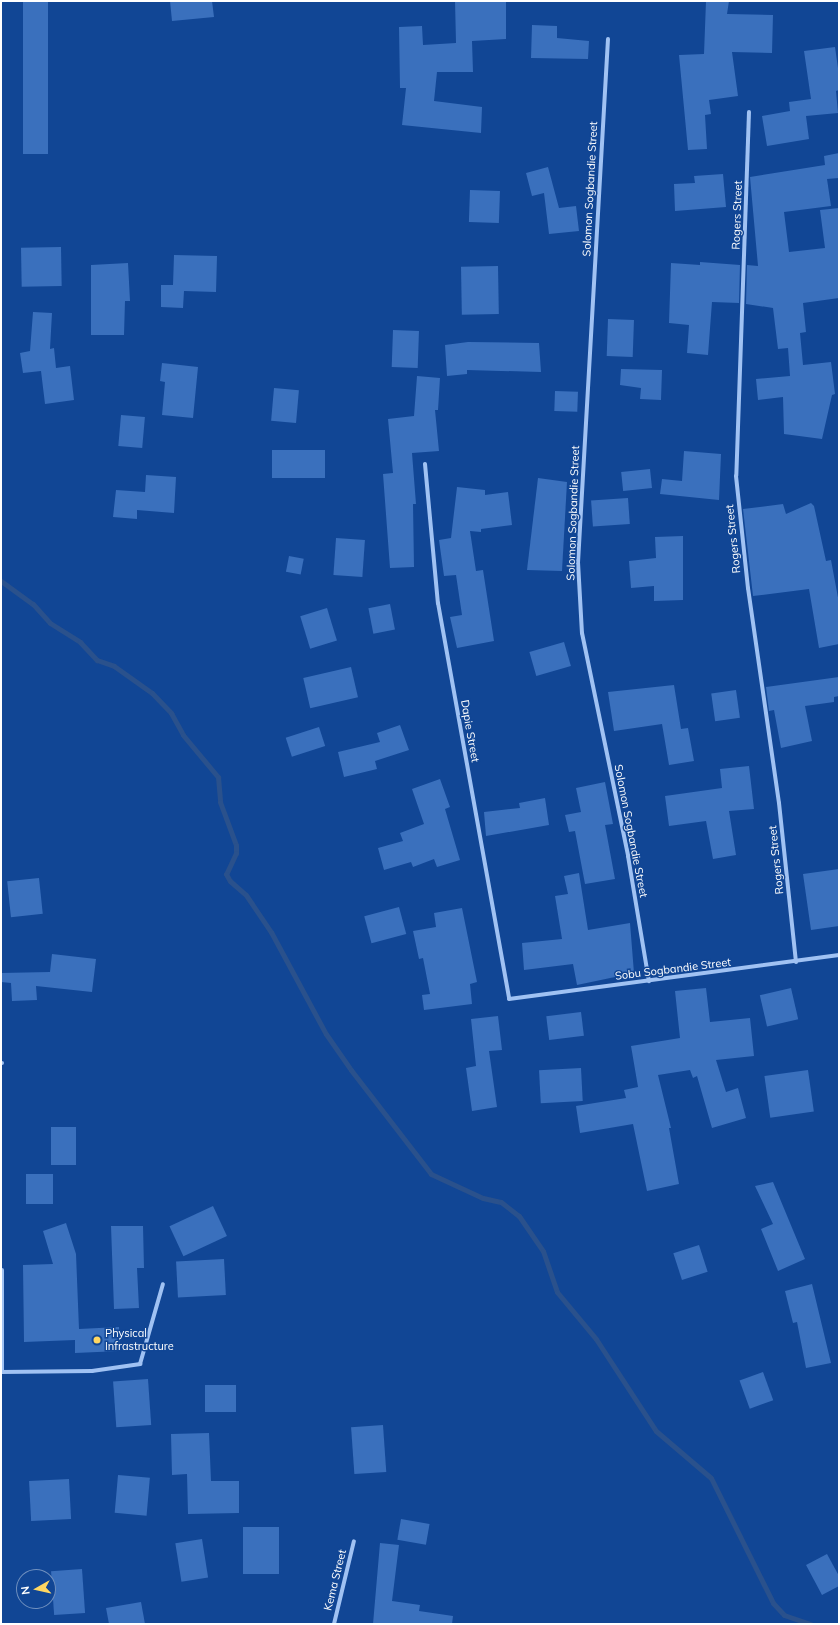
<!DOCTYPE html>
<style>
body{margin:0}
#map{position:relative;width:840px;height:1625px;overflow:hidden;background:#114695;font-family:Mulish,sans-serif}
div>[style]{position:absolute}
[style*='--x']{left:calc(var(--x)*1px);top:calc(var(--y)*1px);width:calc(var(--w)*1px);rotate:calc(var(--a)*1deg)}
.stream>*{height:5px;margin:-2.5px;padding:0 2.5px;transform-origin:2.5px;border-radius:2.5px;background:#2a518c}
.building>*{inset:0;background:#3a70bd;transform-origin:0 0}
.minor>*{height:4px;margin:-2px;padding:0 2px;transform-origin:2px;border-radius:2px;background:#a0c2f3}
.dots>*{width:11px;height:11px;translate:-50% -50%;box-sizing:border-box;border:2px solid #114695;border-radius:50%}
span{translate:-50% -50%;white-space:nowrap;text-align:center;line-height:1.15;-webkit-text-stroke:3px #114695;paint-order:stroke}
.street-label{font-size:11px;color:#fff}
.poi-label{font-size:11px;color:#fff}
.left{translate:0 -50%;text-align:left}
.frame{position:absolute;inset:0;border:2px solid #fff;pointer-events:none}
.north{position:absolute;left:16px;top:1569px;width:40px;height:40px;box-sizing:border-box;background:#114695;border:1px solid #7090bf;border-radius:50%;rotate:262deg;font-size:11px;font-weight:700;line-height:16px;text-align:center;color:#fff}
.north::after{content:'';display:block;margin:auto;width:14px;height:18px;background:#ffd762;clip-path:polygon(50% 0,100% 100%,50% 72%,0 100%)}
</style>
<div id="map">
<div class="stream">
<i style="--x:1;--y:581;--w:39;--a:36"></i>
<i style="--x:33;--y:604;--w:25;--a:48"></i>
<i style="--x:50;--y:623;--w:36;--a:32"></i>
<i style="--x:80;--y:642;--w:25;--a:47"></i>
<i style="--x:97;--y:660;--w:18;--a:19"></i>
<i style="--x:114;--y:666;--w:47;--a:35.4"></i>
<i style="--x:152;--y:693;--w:28;--a:46"></i>
<i style="--x:171;--y:713;--w:25;--a:61"></i>
<i style="--x:183;--y:735;--w:55;--a:50.2"></i>
<i style="--x:218;--y:777;--w:25;--a:85"></i>
<i style="--x:220;--y:802;--w:46;--a:69.6"></i>
<i style="--x:236;--y:845;--w:8;--a:90"></i>
<i style="--x:236;--y:853;--w:23;--a:115"></i>
<i style="--x:226;--y:874;--w:8;--a:60"></i>
<i style="--x:230;--y:881;--w:21;--a:41"></i>
<i style="--x:246;--y:895;--w:45;--a:56"></i>
<i style="--x:271;--y:932;--w:116;--a:61.7"></i>
<i style="--x:326;--y:1034;--w:44;--a:55.2"></i>
<i style="--x:351;--y:1070;--w:131;--a:52.4"></i>
<i style="--x:431;--y:1174;--w:57;--a:24.8"></i>
<i style="--x:483;--y:1198;--w:18;--a:13"></i>
<i style="--x:501;--y:1202;--w:23;--a:38"></i>
<i style="--x:519;--y:1216;--w:42;--a:55.6"></i>
<i style="--x:543;--y:1251;--w:43;--a:71.1"></i>
<i style="--x:557;--y:1292;--w:61;--a:50.3"></i>
<i style="--x:596;--y:1339;--w:110;--a:56.9"></i>
<i style="--x:656;--y:1431;--w:72;--a:40.5"></i>
<i style="--x:711;--y:1478;--w:140;--a:63.6"></i>
<i style="--x:773;--y:1603;--w:16;--a:47"></i>
<i style="--x:784;--y:1615;--w:28;--a:19"></i>
</div>
<div class="building">
<i style="left:23px;top:1px;width:25px;height:153px"></i>
<i style="clip-path:polygon(170px 1px,212px 1px,214px 17px,172px 21px)"></i>
<i style="clip-path:polygon(455px 1px,506px 1px,506px 39px,472px 41px,473px 72px,437px 72px,434px 101px,482px 107px,481px 133px,402px 125px,406px 88px,400px 88px,399px 27px,422px 26px,423px 45px,456px 43px)"></i>
<i style="clip-path:polygon(706px 1px,729px 1px,727px 14px,773px 15px,772px 53px,732px 52px,738px 96px,709px 100px,711px 114px,705px 115px,707px 149px,688px 150px,679px 55px,704px 54px)"></i>
<i style="clip-path:polygon(532px 25px,557px 26px,557px 38px,589px 41px,588px 59px,531px 58px)"></i>
<i style="clip-path:polygon(835px 47px,839px 75px,839px 90px,836px 91px,838px 113px,806px 116px,809px 139px,767px 146px,762px 116px,790px 111px,789px 102px,811px 99px,804px 51px)"></i>
<i style="clip-path:polygon(839px 153px,839px 178px,827px 179px,831px 206px,784px 212px,789px 252px,825px 248px,820px 210px,839px 208px,839px 298px,803px 303px,806px 332px,800px 333px,803px 365px,831px 362px,835px 394px,832px 395px,822px 439px,784px 434px,783px 397px,758px 400px,756px 379px,790px 376px,788px 348px,778px 349px,773px 308px,746px 304px,747px 265px,758px 266px,750px 177px,825px 165px,824px 156px)"></i>
<i style="clip-path:polygon(548px 167px,559px 208px,576px 206px,579px 231px,549px 234px,544px 193px,532px 196px,526px 173px)"></i>
<i style="clip-path:polygon(723px 174px,726px 207px,675px 211px,674px 184px,695px 183px,694px 176px)"></i>
<i style="left:470px;top:190px;width:30px;height:32px;rotate:2deg"></i>
<i style="left:61px;top:247px;width:39px;height:40px;rotate:89deg"></i>
<i style="clip-path:polygon(174px 255px,217px 256px,216px 292px,184px 291px,183px 308px,161px 307px,161px 285px,173px 285px)"></i>
<i style="clip-path:polygon(700px 262px,740px 265px,739px 303px,712px 302px,708px 355px,687px 353px,689px 325px,669px 323px,671px 263px,700px 265px)"></i>
<i style="clip-path:polygon(128px 263px,130px 301px,125px 301px,124px 335px,91px 335px,91px 265px)"></i>
<i style="left:498px;top:266px;width:48px;height:37px;rotate:89deg"></i>
<i style="clip-path:polygon(33px 312px,52px 313px,50px 349px,54px 348px,56px 368px,70px 366px,74px 400px,45px 404px,41px 371px,23px 373px,20px 353px,30px 351px)"></i>
<i style="left:608px;top:319px;width:26px;height:37px;rotate:2deg"></i>
<i style="left:393px;top:330px;width:26px;height:37px;rotate:2deg"></i>
<i style="clip-path:polygon(468px 342px,539px 343px,541px 372px,467px 370px,467px 374px,447px 376px,445px 345px)"></i>
<i style="clip-path:polygon(162px 363px,198px 367px,193px 418px,162px 415px,165px 382px,160px 381px)"></i>
<i style="clip-path:polygon(621px 369px,662px 370px,661px 400px,640px 399px,641px 388px,620px 385px)"></i>
<i style="clip-path:polygon(417px 376px,440px 378px,438px 410px,435px 410px,439px 451px,412px 453px,416px 504px,413px 504px,414px 567px,390px 568px,383px 474px,393px 473px,388px 419px,414px 416px)"></i>
<i style="left:274px;top:388px;width:25px;height:33px;rotate:5deg"></i>
<i style="left:555px;top:391px;width:23px;height:20px;rotate:2deg"></i>
<i style="left:121px;top:415px;width:24px;height:31px;rotate:5deg"></i>
<i style="left:272px;top:450px;width:53px;height:28px"></i>
<i style="clip-path:polygon(684px 451px,721px 454px,719px 500px,660px 494px,662px 479px,682px 481px)"></i>
<i style="left:650px;top:469px;width:19px;height:29px;rotate:84deg"></i>
<i style="clip-path:polygon(146px 475px,176px 477px,174px 513px,137px 510px,137px 519px,113px 517px,116px 490px,145px 492px)"></i>
<i style="clip-path:polygon(538px 478px,567px 482px,562px 571px,527px 570px)"></i>
<i style="clip-path:polygon(457px 487px,485px 490px,485px 495px,508px 492px,512px 525px,481px 529px,481px 532px,470px 531px,476px 571px,483px 570px,494px 641px,457px 648px,450px 617px,462px 615px,456px 575px,444px 576px,439px 540px,451px 538px)"></i>
<i style="left:628px;top:498px;width:26px;height:37px;rotate:86deg"></i>
<i style="clip-path:polygon(811px 503px,814px 506px,826px 561px,831px 560px,839px 603px,839px 644px,819px 648px,809px 589px,753px 596px,743px 509px,783px 504px,786px 514px)"></i>
<i style="clip-path:polygon(683px 536px,683px 600px,654px 601px,654px 586px,631px 588px,629px 561px,656px 558px,655px 537px)"></i>
<i style="left:336px;top:538px;width:29px;height:37px;rotate:4deg"></i>
<i style="left:289px;top:556px;width:15px;height:16px;rotate:11deg"></i>
<i style="left:390px;top:604px;width:26px;height:22px;rotate:79deg"></i>
<i style="left:327px;top:608px;width:34px;height:28px;rotate:73deg"></i>
<i style="left:564px;top:642px;width:25px;height:36px;rotate:74deg"></i>
<i style="left:351px;top:667px;width:31px;height:49px;rotate:77deg"></i>
<i style="clip-path:polygon(839px 677px,839px 696px,834px 697px,834px 702px,805px 706px,812px 741px,781px 748px,774px 710px,769px 711px,766px 687px)"></i>
<i style="clip-path:polygon(674px 685px,681px 729px,688px 728px,694px 761px,669px 765px,662px 724px,614px 731px,608px 692px)"></i>
<i style="left:736px;top:690px;width:28px;height:25px;rotate:82deg"></i>
<i style="clip-path:polygon(400px 725px,409px 750px,375px 761px,377px 769px,344px 777px,338px 752px,380px 742px,377px 733px)"></i>
<i style="left:319px;top:727px;width:20px;height:35px;rotate:72deg"></i>
<i style="clip-path:polygon(749px 766px,754px 809px,729px 811px,736px 855px,713px 859px,706px 821px,669px 826px,665px 796px,722px 788px,720px 769px)"></i>
<i style="clip-path:polygon(440px 779px,450px 807px,445px 809px,460px 860px,437px 867px,434px 859px,413px 867px,411px 862px,384px 870px,378px 848px,403px 841px,400px 833px,424px 824px,412px 789px)"></i>
<i style="clip-path:polygon(605px 782px,613px 824px,605px 825px,615px 879px,585px 884px,575px 831px,569px 832px,565px 815px,581px 812px,576px 788px)"></i>
<i style="clip-path:polygon(545px 798px,549px 825px,486px 836px,484px 812px,520px 808px,519px 803px)"></i>
<i style="clip-path:polygon(839px 869px,839px 926px,811px 930px,803px 874px)"></i>
<i style="clip-path:polygon(579px 873px,588px 930px,630px 923px,634px 973px,577px 985px,573px 964px,524px 970px,522px 943px,562px 939px,555px 896px,568px 894px,564px 876px)"></i>
<i style="left:39px;top:878px;width:36px;height:32px;rotate:84deg"></i>
<i style="left:399px;top:907px;width:28px;height:36px;rotate:75deg"></i>
<i style="clip-path:polygon(462px 908px,477px 982px,470px 984px,472px 1004px,424px 1010px,422px 995px,430px 994px,423px 958px,419px 959px,413px 931px,436px 927px,434px 913px)"></i>
<i style="clip-path:polygon(52px 954px,96px 959px,92px 992px,36px 986px,37px 1000px,12px 1001px,11px 983px,1px 982px,1px 973px,50px 972px)"></i>
<i style="clip-path:polygon(706px 988px,710px 1022px,750px 1018px,754px 1056px,716px 1060px,726px 1092px,738px 1088px,746px 1118px,712px 1128px,697px 1076px,693px 1078px,690px 1070px,658px 1075px,671px 1128px,669px 1128px,679px 1184px,647px 1191px,633px 1124px,580px 1133px,576px 1106px,626px 1098px,624px 1090px,638px 1087px,631px 1046px,680px 1038px,675px 991px)"></i>
<i style="left:791px;top:988px;width:32px;height:32px;rotate:77deg"></i>
<i style="left:581px;top:1012px;width:24px;height:35px;rotate:83deg"></i>
<i style="clip-path:polygon(498px 1016px,502px 1050px,489px 1051px,497px 1107px,472px 1111px,466px 1068px,476px 1066px,471px 1019px)"></i>
<i style="left:581px;top:1068px;width:33px;height:42px;rotate:87deg"></i>
<i style="left:808px;top:1070px;width:42px;height:44px;rotate:82deg"></i>
<i style="left:51px;top:1127px;width:25px;height:38px"></i>
<i style="left:26px;top:1174px;width:27px;height:30px"></i>
<i style="clip-path:polygon(773px 1182px,805px 1259px,778px 1271px,761px 1229px,773px 1224px,755px 1186px)"></i>
<i style="left:213px;top:1206px;width:33px;height:48px;rotate:65deg"></i>
<i style="clip-path:polygon(66px 1223px,76px 1254px,79px 1329px,119px 1327px,120px 1351px,75px 1353px,75px 1340px,24px 1342px,23px 1265px,53px 1264px,43px 1231px)"></i>
<i style="clip-path:polygon(111px 1226px,143px 1226px,144px 1268px,137px 1268px,139px 1308px,114px 1309px)"></i>
<i style="left:699px;top:1245px;width:28px;height:27px;rotate:72deg"></i>
<i style="left:224px;top:1259px;width:36px;height:48px;rotate:87deg"></i>
<i style="clip-path:polygon(812px 1284px,831px 1363px,806px 1368px,797px 1322px,793px 1323px,785px 1291px)"></i>
<i style="left:763px;top:1372px;width:30px;height:25px;rotate:70deg"></i>
<i style="left:148px;top:1379px;width:46px;height:35px;rotate:86deg"></i>
<i style="left:236px;top:1385px;width:27px;height:31px;rotate:90deg"></i>
<i style="left:383px;top:1425px;width:47px;height:32px;rotate:86deg"></i>
<i style="clip-path:polygon(209px 1433px,211px 1481px,239px 1481px,239px 1513px,188px 1514px,187px 1474px,172px 1475px,171px 1434px)"></i>
<i style="left:118px;top:1475px;width:32px;height:38px;rotate:5deg"></i>
<i style="left:69px;top:1479px;width:40px;height:40px;rotate:87deg"></i>
<i style="left:401px;top:1519px;width:29px;height:21px;rotate:10deg"></i>
<i style="left:279px;top:1527px;width:47px;height:36px;rotate:90deg"></i>
<i style="left:202px;top:1539px;width:39px;height:27px;rotate:81deg"></i>
<i style="clip-path:polygon(380px 1543px,399px 1545px,392px 1601px,420px 1605px,419px 1611px,453px 1616px,452px 1624px,373px 1624px)"></i>
<i style="clip-path:polygon(827px 1554px,839px 1576px,839px 1586px,822px 1595px,806px 1565px)"></i>
<i style="left:82px;top:1569px;width:44px;height:31px;rotate:86deg"></i>
<i style="clip-path:polygon(141px 1602px,145px 1624px,109px 1624px,106px 1608px)"></i>
</div>
<div class="minor">
<i style="--x:608;--y:39;--w:524;--a:93.28"></i>
<i style="--x:578;--y:562;--w:71;--a:86.8"></i>
<i style="--x:582;--y:633;--w:228;--a:78.3"></i>
<i style="--x:628;--y:856;--w:127;--a:80.5"></i>
<i style="--x:749;--y:112;--w:364;--a:92"></i>
<i style="--x:736;--y:476;--w:113;--a:83.9"></i>
<i style="--x:748;--y:588;--w:217;--a:81.8"></i>
<i style="--x:779;--y:803;--w:160;--a:83.9"></i>
<i style="--x:425;--y:464;--w:140;--a:84.7"></i>
<i style="--x:438;--y:603;--w:402;--a:79.8"></i>
<i style="--x:509;--y:999;--w:333;--a:-7.6"></i>
<i style="--x:1;--y:1063;--w:1;--a:0"></i>
<i style="--x:1;--y:1372;--w:91;--a:-0.6"></i>
<i style="--x:92;--y:1371;--w:49;--a:-8.3"></i>
<i style="--x:140;--y:1364;--w:83;--a:-74"></i>
<i style="--x:2;--y:1372;--w:102;--a:-90"></i>
<i style="--x:334;--y:1624;--w:85;--a:-76.5"></i>
</div>
<div class="dots">
<i style="left:97px;top:1340px;background:#ffd762"></i>
</div>
<div class="street-label">
<span style="left:590px;top:189px;rotate:-87deg">Solomon Sogbandie Street</span>
<span style="left:737px;top:215px;rotate:-88deg">Rogers Street</span>
<span style="left:573px;top:513px;rotate:-88deg">Solomon Sogbandie Street</span>
<span style="left:733px;top:539px;rotate:-96deg">Rogers Street</span>
<span style="left:470px;top:731px;rotate:80deg">Dapie Street</span>
<span style="left:631px;top:831px;rotate:79deg">Solomon Sogbandie Street</span>
<span style="left:776px;top:860px;rotate:-96deg">Rogers Street</span>
<span style="left:673px;top:969px;rotate:-7deg">Sobu Sogbandie Street</span>
<span style="left:335px;top:1580px;rotate:-76deg">Kema Street</span>
</div>
<div class="poi-label">
<span class="left" style="left:105px;top:1340px">Physical<br>Infrastructure</span>
</div>
<div class="frame"></div>
<div class="north">N</div>
</div>
